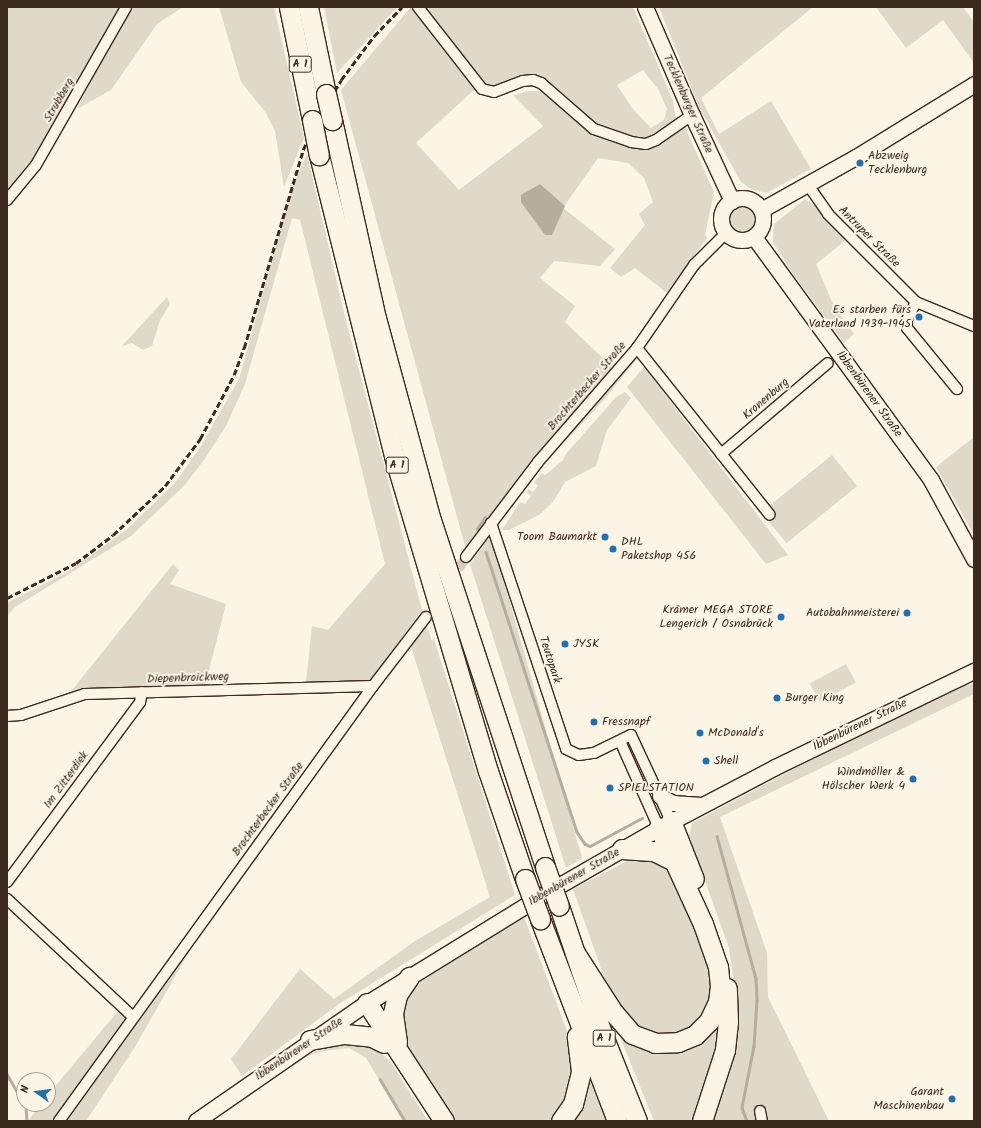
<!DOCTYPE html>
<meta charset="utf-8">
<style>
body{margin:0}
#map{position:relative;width:981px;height:1128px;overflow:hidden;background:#fcf5e5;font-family:Kalam,sans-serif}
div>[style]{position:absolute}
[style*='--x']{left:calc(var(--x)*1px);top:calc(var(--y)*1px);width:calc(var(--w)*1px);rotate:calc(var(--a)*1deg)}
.green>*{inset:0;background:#e0d8c8;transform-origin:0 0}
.round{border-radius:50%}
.water>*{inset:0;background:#b7ad9e}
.stream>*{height:2.5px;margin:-1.25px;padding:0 1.25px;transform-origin:1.25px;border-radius:1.25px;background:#b7ad9e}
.street-tunnel>*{height:10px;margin-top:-5px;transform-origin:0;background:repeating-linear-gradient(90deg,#d5ccbd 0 10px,transparent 0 15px)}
.roads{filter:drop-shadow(1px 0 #3b2a1e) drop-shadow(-1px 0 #3b2a1e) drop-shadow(0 1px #3b2a1e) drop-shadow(0 -1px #3b2a1e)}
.street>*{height:10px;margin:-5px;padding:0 5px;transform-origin:5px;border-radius:5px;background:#fcf5e5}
.secondary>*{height:15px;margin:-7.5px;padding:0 7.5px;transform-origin:7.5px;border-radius:7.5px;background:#fcf5e5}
.secondary>.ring{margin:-7.5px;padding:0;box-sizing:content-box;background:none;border:15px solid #fcf5e5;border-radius:50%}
.highway>*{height:19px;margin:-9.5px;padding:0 9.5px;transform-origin:9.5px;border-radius:9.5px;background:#fcf5e5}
.rail>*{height:2.5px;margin-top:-1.25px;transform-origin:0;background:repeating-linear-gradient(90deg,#3b2a1e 0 6px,transparent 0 9px)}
.bridges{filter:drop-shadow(1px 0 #3b2a1e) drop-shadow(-1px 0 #3b2a1e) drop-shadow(0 1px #3b2a1e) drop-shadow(0 -1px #3b2a1e)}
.highway-bridge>*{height:19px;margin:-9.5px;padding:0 9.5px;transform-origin:9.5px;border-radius:9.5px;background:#fcf5e5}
.dots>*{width:11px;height:11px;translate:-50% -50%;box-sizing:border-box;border:2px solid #fcf5e5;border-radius:50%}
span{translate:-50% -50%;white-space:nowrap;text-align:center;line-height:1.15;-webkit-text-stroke:4px #fcf5e5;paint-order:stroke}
.shield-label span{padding:1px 3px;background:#fcf5e5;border:1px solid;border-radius:3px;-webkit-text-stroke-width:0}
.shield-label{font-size:11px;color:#3b2a1e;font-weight:700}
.street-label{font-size:12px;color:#3b2a1e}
.poi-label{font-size:12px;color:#3b2a1e}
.left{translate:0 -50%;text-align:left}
.right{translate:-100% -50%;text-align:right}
.frame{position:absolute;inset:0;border:8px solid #3b2a1e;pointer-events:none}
.north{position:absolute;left:16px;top:1072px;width:40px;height:40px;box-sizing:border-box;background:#fcf5e5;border:1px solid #afa495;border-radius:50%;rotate:284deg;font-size:11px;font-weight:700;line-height:16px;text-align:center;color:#3b2a1e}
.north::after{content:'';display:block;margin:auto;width:14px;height:18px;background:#1f6fb2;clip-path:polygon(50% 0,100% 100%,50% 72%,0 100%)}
</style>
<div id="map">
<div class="green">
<i style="clip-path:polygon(7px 7px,121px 7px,58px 117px,32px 159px,7px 190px)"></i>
<i style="clip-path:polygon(131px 7px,183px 7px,157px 24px,111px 90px,77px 109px,103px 56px)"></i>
<i style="clip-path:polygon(219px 7px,274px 7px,304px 138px,284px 187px,275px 131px,266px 113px,241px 82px)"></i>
<i style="clip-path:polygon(324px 7px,397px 7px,337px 73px)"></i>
<i style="clip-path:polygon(411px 7px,475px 89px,416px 143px,459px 190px,543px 126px,513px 95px,528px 91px,539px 91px,604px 139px,646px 149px,684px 125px,714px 192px,705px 235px,707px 238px,667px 293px,635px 268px,621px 277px,610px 268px,645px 225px,639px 214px,653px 202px,644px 178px,628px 163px,598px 158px,563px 208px,615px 249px,600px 266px,554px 261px,540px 278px,575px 306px,565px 322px,612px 367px,540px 450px,466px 550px,341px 90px)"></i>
<i style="clip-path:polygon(evenodd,426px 7px,633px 7px,673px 101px,676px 120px,646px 138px,633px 137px,608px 131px,595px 124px,548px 82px,491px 87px,481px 83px,426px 7px,643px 70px,658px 89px,667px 109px,664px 120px,651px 128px,632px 108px,617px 85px,643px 70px)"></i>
<i style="clip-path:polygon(659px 7px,813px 7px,701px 98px,719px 134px,771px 101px,811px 169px,766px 193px,751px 189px,741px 182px,699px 107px)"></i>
<i style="clip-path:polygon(876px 7px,963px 7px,974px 22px,974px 63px,943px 20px,906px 48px)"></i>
<i style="clip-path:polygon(307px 154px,344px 313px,422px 610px,369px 682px,306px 682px,312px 626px,328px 630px,385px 564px,300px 220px,292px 218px,245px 384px,226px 426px,204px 460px,184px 486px,131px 536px,15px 607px,7px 616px,7px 603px,71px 570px,126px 530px,175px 483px,201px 446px,239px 379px,292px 188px)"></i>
<i style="clip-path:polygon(805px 199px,818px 208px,846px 240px,816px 264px,833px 304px,854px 334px,844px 343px,793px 274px,773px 242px,774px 224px)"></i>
<i class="round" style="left:726px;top:203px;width:32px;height:32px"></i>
<i style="clip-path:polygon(167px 297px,170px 304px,160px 320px,152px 346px,143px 350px,132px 343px,122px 346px)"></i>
<i style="clip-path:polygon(638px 357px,604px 400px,544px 464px,550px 454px,633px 358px)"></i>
<i style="clip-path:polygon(644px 367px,788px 555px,766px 564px,627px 387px)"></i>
<i style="clip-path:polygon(625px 392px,631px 398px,607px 430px,596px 466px,565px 482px,553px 502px,539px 515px,509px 530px,502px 530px,520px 502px,525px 504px,531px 496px,527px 492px,528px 489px,533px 492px,538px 486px,534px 482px,542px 473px,545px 475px,549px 472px,563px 460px,566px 454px,616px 397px)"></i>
<i style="clip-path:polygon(974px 437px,974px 535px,936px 467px)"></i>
<i style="left:832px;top:455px;width:40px;height:91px;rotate:51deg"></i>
<i style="clip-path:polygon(491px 535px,582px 858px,566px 868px,470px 564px)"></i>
<i style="clip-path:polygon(173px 564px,179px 570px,170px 584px,226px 604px,205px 686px,207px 688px,93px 689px,69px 694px)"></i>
<i style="clip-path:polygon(426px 623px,432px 641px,434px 639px,515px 895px,339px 1004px,242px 1076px,231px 1059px,300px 969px,334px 999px,415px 941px,490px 897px,411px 647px)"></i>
<i style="left:846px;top:664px;width:21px;height:41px;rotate:62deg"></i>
<i style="clip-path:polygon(974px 684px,974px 694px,720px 817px,767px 953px,768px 997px,829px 1121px,712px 1121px,735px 1045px,737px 1005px,729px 948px,689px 836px,692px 823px,794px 769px,963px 685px)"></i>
<i style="clip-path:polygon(635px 857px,665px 862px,683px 895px,712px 971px,711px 1004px,693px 1028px,669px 1037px,636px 1028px,609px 991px,573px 889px)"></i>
<i style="clip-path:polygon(524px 917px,570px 1039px,571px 1092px,554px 1121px,453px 1121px,407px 1049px,403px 1037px,401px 1009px,409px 992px,420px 982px)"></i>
<i style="clip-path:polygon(189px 952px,135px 1047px,86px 1121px,67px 1121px)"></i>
<i style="clip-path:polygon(118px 1011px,124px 1018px,118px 1030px,53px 1121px,28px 1121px,41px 1104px,48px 1104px,48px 1095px)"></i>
<i style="clip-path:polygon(726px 1017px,698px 1121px,654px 1121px,614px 1022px,644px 1043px)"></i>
<i style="clip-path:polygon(337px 1042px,371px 1045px,390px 1061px,428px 1121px,404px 1121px,366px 1058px,349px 1048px,324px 1051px,304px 1057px)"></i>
<i style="clip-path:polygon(586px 1066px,608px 1121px,566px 1121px)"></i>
</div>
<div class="water">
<i style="clip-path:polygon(540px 184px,565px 206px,552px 235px,545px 235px,521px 202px,521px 195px)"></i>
</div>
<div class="stream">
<i style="--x:478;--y:530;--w:1;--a:-135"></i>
<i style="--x:477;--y:529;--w:14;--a:-56"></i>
<i style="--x:486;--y:552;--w:294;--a:72"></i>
<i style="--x:577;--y:832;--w:14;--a:56"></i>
<i style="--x:585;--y:844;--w:5;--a:22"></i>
<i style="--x:590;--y:846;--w:59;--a:-28.3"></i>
<i style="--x:717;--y:836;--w:148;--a:74.7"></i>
<i style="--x:756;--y:979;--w:21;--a:87"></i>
<i style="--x:757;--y:1000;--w:46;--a:93.7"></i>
<i style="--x:754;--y:1046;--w:63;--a:101"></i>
<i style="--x:742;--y:1108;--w:14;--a:69"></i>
<i style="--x:7;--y:1074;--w:38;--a:60"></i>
<i style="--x:26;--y:1107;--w:14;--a:86"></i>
<i style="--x:380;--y:1079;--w:49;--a:59.2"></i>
</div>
<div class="street-tunnel">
<i style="--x:450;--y:581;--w:29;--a:-56"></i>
</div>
<div class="roads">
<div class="street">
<i style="--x:418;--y:7;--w:104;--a:52"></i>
<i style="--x:482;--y:89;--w:12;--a:14"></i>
<i style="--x:494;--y:92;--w:31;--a:-21"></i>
<i style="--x:523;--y:81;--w:10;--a:-6"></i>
<i style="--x:533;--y:80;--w:9;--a:21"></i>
<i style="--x:541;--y:83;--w:70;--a:41"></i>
<i style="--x:594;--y:129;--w:39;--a:19"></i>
<i style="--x:631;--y:142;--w:15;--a:8"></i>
<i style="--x:646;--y:144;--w:11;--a:-22"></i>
<i style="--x:656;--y:140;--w:44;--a:-34.8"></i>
<i style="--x:808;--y:185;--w:35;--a:55"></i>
<i style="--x:828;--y:214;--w:124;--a:45"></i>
<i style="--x:916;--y:302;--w:63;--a:22.5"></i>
<i style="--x:7;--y:200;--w:45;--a:-50.4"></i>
<i style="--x:36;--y:165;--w:182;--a:-60.3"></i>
<i style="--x:916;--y:302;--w:20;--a:117"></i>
<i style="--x:907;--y:320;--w:8;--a:90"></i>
<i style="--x:907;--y:328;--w:79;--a:50.7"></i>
<i style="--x:637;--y:348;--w:213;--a:51.5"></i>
<i style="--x:721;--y:454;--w:140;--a:-40.4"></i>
<i style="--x:491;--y:523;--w:238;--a:71.6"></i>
<i style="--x:566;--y:749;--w:14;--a:25"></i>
<i style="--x:579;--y:755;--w:15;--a:-8"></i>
<i style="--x:594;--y:753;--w:41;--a:-25.9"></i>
<i style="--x:631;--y:735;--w:95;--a:65.1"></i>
<i style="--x:466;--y:557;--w:119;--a:-52.8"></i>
<i style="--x:538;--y:462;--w:151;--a:-49"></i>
<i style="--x:637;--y:348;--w:101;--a:-55.5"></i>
<i style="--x:694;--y:265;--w:45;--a:-45"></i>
<i style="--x:7;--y:716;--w:14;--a:-4"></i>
<i style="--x:21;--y:715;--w:67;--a:-18.2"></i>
<i style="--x:85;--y:694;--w:288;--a:-1.6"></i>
<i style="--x:620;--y:741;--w:95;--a:65.9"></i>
<i style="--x:7;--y:882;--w:224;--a:-53.5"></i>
<i style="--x:140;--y:702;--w:10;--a:-79"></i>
<i style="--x:7;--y:899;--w:173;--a:43.1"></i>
<i style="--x:760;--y:1111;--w:10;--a:79"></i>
<i style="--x:59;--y:1121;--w:536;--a:-54.18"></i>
<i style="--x:373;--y:686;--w:87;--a:-52.5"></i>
</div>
<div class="secondary">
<i style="--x:645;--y:7;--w:118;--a:66.5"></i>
<i style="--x:692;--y:115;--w:95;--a:65.1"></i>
<i class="ring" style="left:721px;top:198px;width:27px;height:27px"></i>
<i style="--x:761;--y:210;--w:109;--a:-29.2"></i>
<i style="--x:856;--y:157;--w:139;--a:-31.7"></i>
<i style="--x:754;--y:237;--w:301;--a:53.9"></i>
<i style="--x:931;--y:480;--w:90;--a:61.4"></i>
<i style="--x:660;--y:796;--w:15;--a:28"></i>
<i style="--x:673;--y:803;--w:28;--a:4"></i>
<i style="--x:196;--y:1121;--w:198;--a:-34.7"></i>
<i style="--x:359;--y:1008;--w:220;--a:-31.6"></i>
<i style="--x:546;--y:893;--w:130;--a:-29.9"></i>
<i style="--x:659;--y:828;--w:131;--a:-27.7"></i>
<i style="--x:775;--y:767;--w:221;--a:-25.8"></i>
</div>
<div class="highway">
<i style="--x:289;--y:7;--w:115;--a:78.5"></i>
<i style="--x:308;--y:7;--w:89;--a:78.3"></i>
<i style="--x:332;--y:120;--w:203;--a:77.5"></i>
<i style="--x:376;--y:318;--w:209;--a:74.8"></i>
<i style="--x:431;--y:520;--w:365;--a:71.8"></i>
<i style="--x:319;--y:155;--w:310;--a:76"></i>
<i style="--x:394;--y:456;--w:329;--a:73.4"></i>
<i style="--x:488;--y:771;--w:114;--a:71.1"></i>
<i style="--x:671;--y:821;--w:62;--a:68.4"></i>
<i style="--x:622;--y:849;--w:32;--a:4"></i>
<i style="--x:654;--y:851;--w:20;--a:27"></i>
<i style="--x:559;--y:906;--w:134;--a:71.3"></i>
<i style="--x:602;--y:1033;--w:95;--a:68.3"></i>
<i style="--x:540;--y:919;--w:216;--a:69.1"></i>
<i style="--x:575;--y:953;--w:70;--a:57.2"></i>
<i style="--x:613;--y:1012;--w:29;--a:49"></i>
<i style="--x:632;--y:1034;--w:25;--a:21"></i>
<i style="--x:655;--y:1043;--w:23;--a:-2"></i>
<i style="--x:678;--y:1042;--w:18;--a:-22"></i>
<i style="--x:695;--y:1035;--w:20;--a:-45"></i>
<i style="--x:709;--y:1021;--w:21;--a:-65"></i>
<i style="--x:718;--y:1002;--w:16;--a:-83"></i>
<i style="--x:720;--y:986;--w:19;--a:-96"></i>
<i style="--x:718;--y:967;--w:46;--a:-109.2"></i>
<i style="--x:703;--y:924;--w:106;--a:-114.6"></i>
<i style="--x:367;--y:1003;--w:141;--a:56.9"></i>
<i style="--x:310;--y:1040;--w:36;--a:-10"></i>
<i style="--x:345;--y:1034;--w:27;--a:6"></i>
<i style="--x:372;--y:1037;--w:13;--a:27"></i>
<i style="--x:397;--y:1042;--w:29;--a:-98"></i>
<i style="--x:393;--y:1013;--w:18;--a:-77"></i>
<i style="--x:397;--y:995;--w:22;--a:-56"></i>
<i style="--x:561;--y:1121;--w:21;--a:-55"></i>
<i style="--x:573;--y:1104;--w:34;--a:-76"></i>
<i style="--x:581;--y:1071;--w:35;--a:-97"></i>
<i style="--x:702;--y:1121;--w:75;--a:-72.1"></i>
<i style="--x:725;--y:1050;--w:28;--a:-84"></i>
<i style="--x:728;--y:1022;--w:34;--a:-92"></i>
</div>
</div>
<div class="rail">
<i style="--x:7;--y:598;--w:77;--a:-26.9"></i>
<i style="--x:76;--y:563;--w:46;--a:-37.1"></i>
<i style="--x:113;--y:535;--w:71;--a:-43.3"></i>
<i style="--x:165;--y:486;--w:59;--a:-53.3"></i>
<i style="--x:200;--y:439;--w:72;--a:-62"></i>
<i style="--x:234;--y:375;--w:29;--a:-70"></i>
<i style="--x:244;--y:348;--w:207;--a:-73.4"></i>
<i style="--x:303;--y:150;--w:40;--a:-65"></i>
<i style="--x:320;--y:114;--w:40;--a:-58"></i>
<i style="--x:341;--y:80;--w:55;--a:-53.1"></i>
<i style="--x:374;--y:36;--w:40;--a:-46"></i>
</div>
<div class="bridges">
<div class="highway-bridge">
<i style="--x:326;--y:94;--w:27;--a:77"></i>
<i style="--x:312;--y:120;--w:36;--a:79"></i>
<i style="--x:545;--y:867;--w:41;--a:70.3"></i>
<i style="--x:525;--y:879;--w:43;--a:69.4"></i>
</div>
</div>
<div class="dots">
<i style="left:860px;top:163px;background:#1f6fb2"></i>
<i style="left:919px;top:317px;background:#1f6fb2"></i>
<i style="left:605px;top:537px;background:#1f6fb2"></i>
<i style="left:613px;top:549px;background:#1f6fb2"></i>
<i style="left:907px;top:613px;background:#1f6fb2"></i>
<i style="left:781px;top:617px;background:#1f6fb2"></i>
<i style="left:565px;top:644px;background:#1f6fb2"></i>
<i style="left:777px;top:698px;background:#1f6fb2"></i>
<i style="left:594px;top:722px;background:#1f6fb2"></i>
<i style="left:700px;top:733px;background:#1f6fb2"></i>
<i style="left:706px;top:761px;background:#1f6fb2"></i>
<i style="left:913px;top:779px;background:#1f6fb2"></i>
<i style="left:610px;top:788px;background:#1f6fb2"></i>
<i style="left:952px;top:1099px;background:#1f6fb2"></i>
</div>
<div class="shield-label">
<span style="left:300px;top:64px">A 1</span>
<span style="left:397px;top:465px">A 1</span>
<span style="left:604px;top:1038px">A 1</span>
</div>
<div class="street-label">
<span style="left:59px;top:100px;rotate:-60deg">Strubberg</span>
<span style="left:688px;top:104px;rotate:66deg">Tecklenburger Straße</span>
<span style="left:869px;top:237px;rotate:45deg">Antruper Straße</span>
<span style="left:587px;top:386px;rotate:-49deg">Brochterbecker Straße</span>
<span style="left:869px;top:394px;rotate:54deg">Ibbenbürener Straße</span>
<span style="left:766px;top:399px;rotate:-41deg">Kronenburg</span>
<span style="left:550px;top:660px;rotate:72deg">Teutopark</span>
<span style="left:188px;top:678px;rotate:-2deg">Diepenbroickweg</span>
<span style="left:860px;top:725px;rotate:-26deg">Ibbenbürener Straße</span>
<span style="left:66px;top:780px;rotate:-54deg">Im Zitterdiek</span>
<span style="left:268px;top:809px;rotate:-54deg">Brochterbecker Straße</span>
<span style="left:574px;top:877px;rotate:-30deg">Ibbenbürener Straße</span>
<span style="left:299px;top:1049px;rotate:-34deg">Ibbenbürener Straße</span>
</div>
<div class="poi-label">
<span class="left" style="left:868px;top:163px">Abzweig<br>Tecklenburg</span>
<span class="right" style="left:911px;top:317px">Es starben fürs<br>Vaterland 1939-1945</span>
<span class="right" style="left:597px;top:537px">Toom Baumarkt</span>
<span class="left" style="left:621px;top:549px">DHL<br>Paketshop 456</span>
<span class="right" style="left:773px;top:617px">Krämer MEGA STORE<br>Lengerich / Osnabrück</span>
<span class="right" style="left:899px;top:613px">Autobahnmeisterei</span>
<span class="left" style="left:573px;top:644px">JYSK</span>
<span class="left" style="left:785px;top:698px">Burger King</span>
<span class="left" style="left:602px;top:722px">Fressnapf</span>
<span class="left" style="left:708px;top:733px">McDonald's</span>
<span class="left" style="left:714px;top:761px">Shell</span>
<span class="right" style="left:905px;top:779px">Windmöller &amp;<br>Hölscher Werk 4</span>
<span class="left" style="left:618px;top:788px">SPIELSTATION</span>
<span class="right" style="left:944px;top:1099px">Garant<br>Maschinenbau</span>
</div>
<div class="frame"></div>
<div class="north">N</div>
</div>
